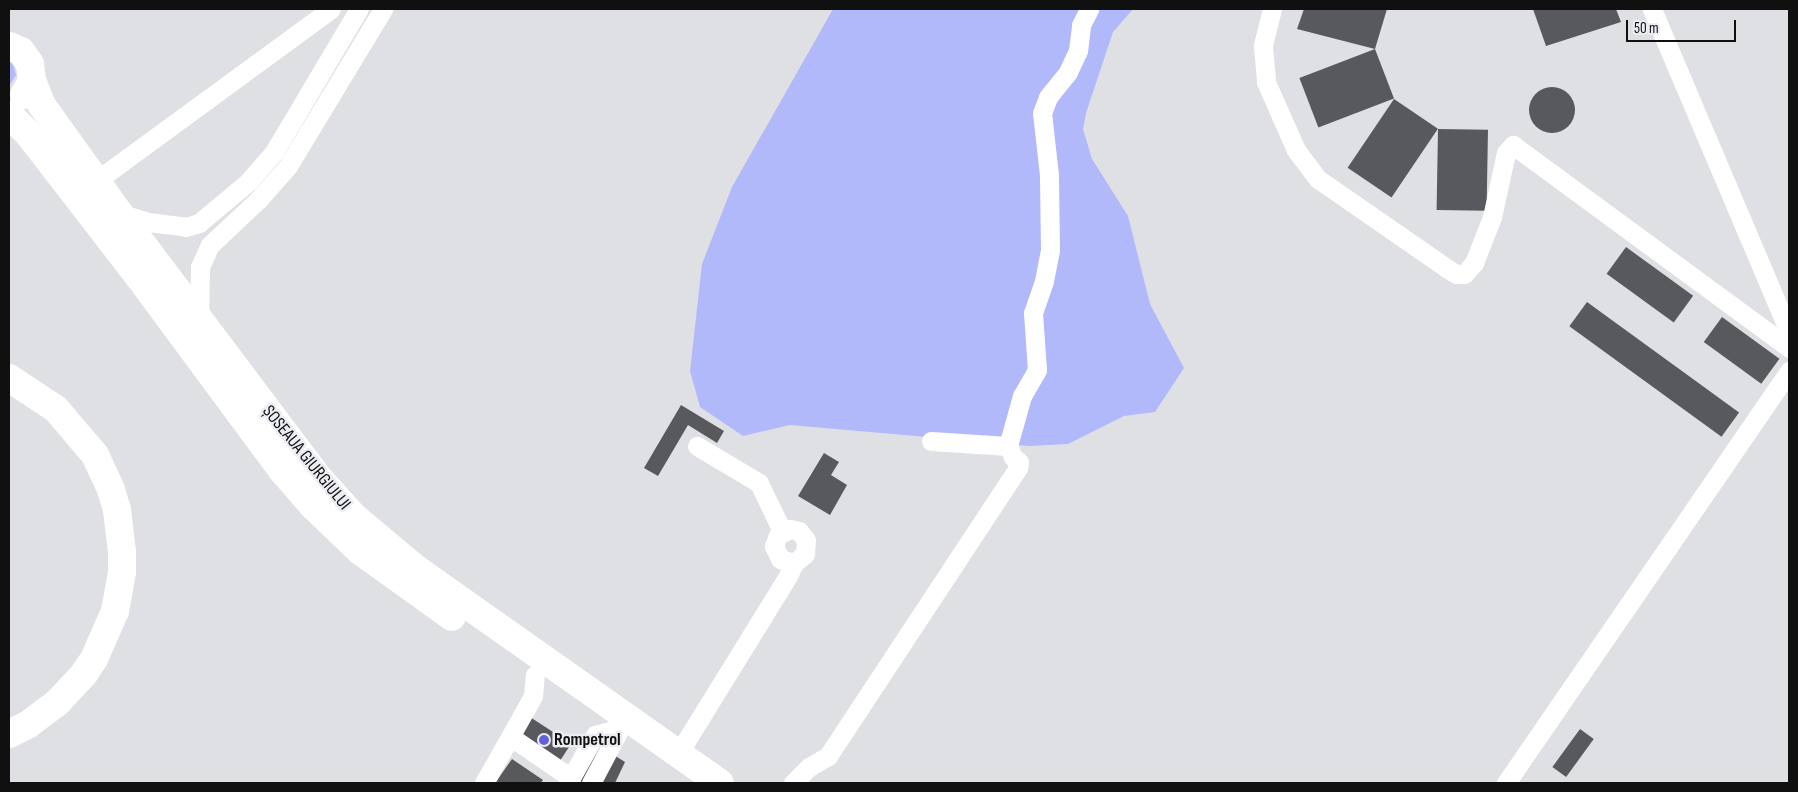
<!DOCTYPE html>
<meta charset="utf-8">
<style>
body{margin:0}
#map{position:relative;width:1798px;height:792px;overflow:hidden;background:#dfe0e4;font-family:"Sofia Sans Condensed",sans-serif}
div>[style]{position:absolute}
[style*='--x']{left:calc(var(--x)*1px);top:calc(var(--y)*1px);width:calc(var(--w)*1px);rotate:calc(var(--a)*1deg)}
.green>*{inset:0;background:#b1b9fb}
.building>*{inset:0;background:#58595d;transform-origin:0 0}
.round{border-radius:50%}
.minor>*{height:19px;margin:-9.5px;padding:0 9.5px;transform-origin:9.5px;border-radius:9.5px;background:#fff}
.highway>*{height:28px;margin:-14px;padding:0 14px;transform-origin:14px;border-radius:14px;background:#fff}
.dots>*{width:14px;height:14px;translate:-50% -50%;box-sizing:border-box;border:2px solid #ecedf2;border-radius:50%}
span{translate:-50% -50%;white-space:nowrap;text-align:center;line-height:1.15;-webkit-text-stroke:5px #ecedf2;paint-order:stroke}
.street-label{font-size:18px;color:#101011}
.poi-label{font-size:18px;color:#101011;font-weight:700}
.left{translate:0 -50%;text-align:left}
.frame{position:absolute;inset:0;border:10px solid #101011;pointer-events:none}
.scale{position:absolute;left:1626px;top:20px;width:110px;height:22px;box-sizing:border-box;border:2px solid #101011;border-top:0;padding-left:6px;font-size:15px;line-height:18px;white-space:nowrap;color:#101011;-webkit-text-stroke:4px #ecedf2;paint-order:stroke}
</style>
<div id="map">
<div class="green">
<i style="clip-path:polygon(833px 9px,1133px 9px,1113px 32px,1086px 113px,1083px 129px,1092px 159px,1128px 216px,1150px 304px,1184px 368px,1155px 412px,1124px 416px,1068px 444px,1029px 446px,790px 425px,743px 436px,700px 407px,690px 371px,702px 264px,732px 187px)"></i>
<i style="clip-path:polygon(9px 61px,13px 65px,16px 75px,9px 86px)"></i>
</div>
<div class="building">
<i style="clip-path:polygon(1304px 9px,1387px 9px,1375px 49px,1297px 29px)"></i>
<i style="clip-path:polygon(1533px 9px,1616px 9px,1621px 22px,1546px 46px)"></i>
<i style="left:1375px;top:49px;width:53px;height:81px;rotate:69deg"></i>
<i class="round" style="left:1529px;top:87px;width:46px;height:46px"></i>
<i style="left:1394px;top:99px;width:53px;height:83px;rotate:34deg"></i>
<i style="left:1438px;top:129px;width:50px;height:81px;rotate:1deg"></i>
<i style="left:1626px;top:247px;width:83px;height:33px;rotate:36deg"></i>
<i style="left:1587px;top:302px;width:188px;height:30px;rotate:36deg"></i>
<i style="left:1722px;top:317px;width:71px;height:31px;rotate:36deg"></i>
<i style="clip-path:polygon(681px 405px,724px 431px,717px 443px,688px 425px,658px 476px,644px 468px)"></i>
<i style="clip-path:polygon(824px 453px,839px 462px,831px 475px,847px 485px,830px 515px,798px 496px)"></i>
<i style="left:530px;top:717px;width:49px;height:22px;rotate:33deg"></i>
<i style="left:1580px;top:729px;width:17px;height:47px;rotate:36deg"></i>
<i style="clip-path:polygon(595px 743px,625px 762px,615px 783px,575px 783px)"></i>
<i style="clip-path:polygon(512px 759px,543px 780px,541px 783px,495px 783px)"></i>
</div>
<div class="minor">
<i style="--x:1272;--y:9;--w:38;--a:104"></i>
<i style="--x:1263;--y:46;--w:36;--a:85"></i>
<i style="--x:1266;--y:82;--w:74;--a:66.2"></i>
<i style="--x:1296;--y:150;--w:36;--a:53"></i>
<i style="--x:1318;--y:179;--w:158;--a:34.7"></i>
<i style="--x:1448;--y:269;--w:9;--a:32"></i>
<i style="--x:1456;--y:274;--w:8;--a:0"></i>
<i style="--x:1464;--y:274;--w:15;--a:-48"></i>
<i style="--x:1474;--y:263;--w:49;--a:-68.6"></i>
<i style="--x:1492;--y:217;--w:66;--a:-77.7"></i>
<i style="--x:1506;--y:153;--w:11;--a:-49"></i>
<i style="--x:1513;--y:145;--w:343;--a:36.3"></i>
<i style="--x:1652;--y:9;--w:351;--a:67"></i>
<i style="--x:96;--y:181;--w:291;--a:-36.2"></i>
<i style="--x:119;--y:213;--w:30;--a:17"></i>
<i style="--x:148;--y:222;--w:38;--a:7"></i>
<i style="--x:186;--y:227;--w:14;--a:-17"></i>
<i style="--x:199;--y:223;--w:64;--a:-39.9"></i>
<i style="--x:248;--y:182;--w:40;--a:-49"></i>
<i style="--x:274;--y:152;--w:166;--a:-59.3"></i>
<i style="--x:199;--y:320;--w:53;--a:-88.9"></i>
<i style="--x:200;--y:267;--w:24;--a:-66"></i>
<i style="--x:210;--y:245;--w:67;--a:-43.2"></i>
<i style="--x:259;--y:199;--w:44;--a:-48.7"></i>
<i style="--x:288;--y:166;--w:184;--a:-58.8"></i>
<i style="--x:931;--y:441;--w:77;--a:3.7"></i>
<i style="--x:697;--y:446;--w:72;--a:30.8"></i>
<i style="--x:759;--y:483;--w:53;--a:64.4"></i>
<i style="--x:511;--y:737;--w:73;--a:34.3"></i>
<i style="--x:678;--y:754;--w:211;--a:-58.3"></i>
<i style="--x:789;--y:574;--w:12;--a:-66"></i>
<i style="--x:794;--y:563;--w:14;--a:-39"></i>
<i style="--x:805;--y:554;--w:14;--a:-86"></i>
<i style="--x:806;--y:540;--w:11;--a:-128"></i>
<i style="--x:799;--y:531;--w:9;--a:-167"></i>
<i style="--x:790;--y:529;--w:13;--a:153"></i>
<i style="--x:778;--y:535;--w:12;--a:110"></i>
<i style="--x:774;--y:546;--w:14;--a:65"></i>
<i style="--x:780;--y:559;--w:15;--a:16"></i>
<i style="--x:484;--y:783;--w:100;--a:-60.6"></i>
<i style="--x:533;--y:696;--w:21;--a:-85"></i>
<i style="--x:568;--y:783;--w:55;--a:-60.6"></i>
<i style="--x:595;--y:735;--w:20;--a:-15"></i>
<i style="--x:591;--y:783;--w:58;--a:-62.1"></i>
<i style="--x:793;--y:783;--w:23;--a:-45"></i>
<i style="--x:809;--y:767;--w:22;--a:-30"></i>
<i style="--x:828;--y:756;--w:345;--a:-56.6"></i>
<i style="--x:1018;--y:468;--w:6;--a:-81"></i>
<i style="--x:1019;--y:462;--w:8;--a:-140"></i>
<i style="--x:1013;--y:457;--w:12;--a:-114"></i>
<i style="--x:1008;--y:446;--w:52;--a:-74.4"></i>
<i style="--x:1022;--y:396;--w:30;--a:-60"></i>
<i style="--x:1037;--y:370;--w:57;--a:-94"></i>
<i style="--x:1033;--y:313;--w:34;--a:-71"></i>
<i style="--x:1044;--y:281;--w:32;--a:-79"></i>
<i style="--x:1050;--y:250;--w:75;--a:-90.8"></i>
<i style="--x:1049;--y:175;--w:62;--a:-96.4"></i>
<i style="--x:1042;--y:113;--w:17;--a:-69"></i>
<i style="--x:1048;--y:97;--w:32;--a:-51"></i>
<i style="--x:1068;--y:72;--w:23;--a:-65"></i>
<i style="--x:1078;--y:51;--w:26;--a:-83"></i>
<i style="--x:1081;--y:25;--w:18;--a:-63"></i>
<i style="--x:1506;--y:783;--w:500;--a:-55.5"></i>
</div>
<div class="highway">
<i style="--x:9;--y:46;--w:13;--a:23"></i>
<i style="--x:21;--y:51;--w:16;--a:55"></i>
<i style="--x:30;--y:64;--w:16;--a:83"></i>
<i style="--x:32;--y:80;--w:17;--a:118"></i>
<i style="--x:32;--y:80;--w:26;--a:69"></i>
<i style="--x:41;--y:104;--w:134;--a:54.4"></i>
<i style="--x:119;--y:213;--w:331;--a:53"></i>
<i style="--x:318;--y:477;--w:52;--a:48.1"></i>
<i style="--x:353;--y:516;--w:81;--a:40"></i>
<i style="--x:415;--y:568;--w:373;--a:35.2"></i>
<i style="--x:9;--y:114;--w:30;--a:46"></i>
<i style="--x:30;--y:136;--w:178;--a:52.3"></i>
<i style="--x:139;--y:277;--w:239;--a:53.5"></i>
<i style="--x:281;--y:469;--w:49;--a:49.1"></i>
<i style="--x:313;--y:506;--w:65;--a:43.8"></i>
<i style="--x:360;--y:551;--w:113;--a:35.7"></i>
<i style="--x:9;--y:378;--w:56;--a:33.4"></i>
<i style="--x:56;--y:409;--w:60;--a:49.7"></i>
<i style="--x:95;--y:455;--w:38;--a:65"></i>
<i style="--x:111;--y:490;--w:21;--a:73"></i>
<i style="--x:117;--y:510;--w:42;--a:83.2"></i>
<i style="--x:122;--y:552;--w:20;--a:90"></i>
<i style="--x:122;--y:572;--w:40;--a:100"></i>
<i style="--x:115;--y:611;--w:52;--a:113.6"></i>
<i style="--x:94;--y:659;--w:18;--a:124"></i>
<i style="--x:84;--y:674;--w:38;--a:133"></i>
<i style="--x:58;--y:702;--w:36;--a:143"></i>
<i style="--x:29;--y:724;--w:22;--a:153"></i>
</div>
<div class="dots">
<i style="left:544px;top:740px;background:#6161d9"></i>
</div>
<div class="street-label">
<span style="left:306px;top:458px;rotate:51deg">ȘOSEAUA GIURGIULUI</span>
</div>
<div class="poi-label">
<span class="left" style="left:554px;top:740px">Rompetrol</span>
</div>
<div class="frame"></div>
<div class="scale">50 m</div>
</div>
